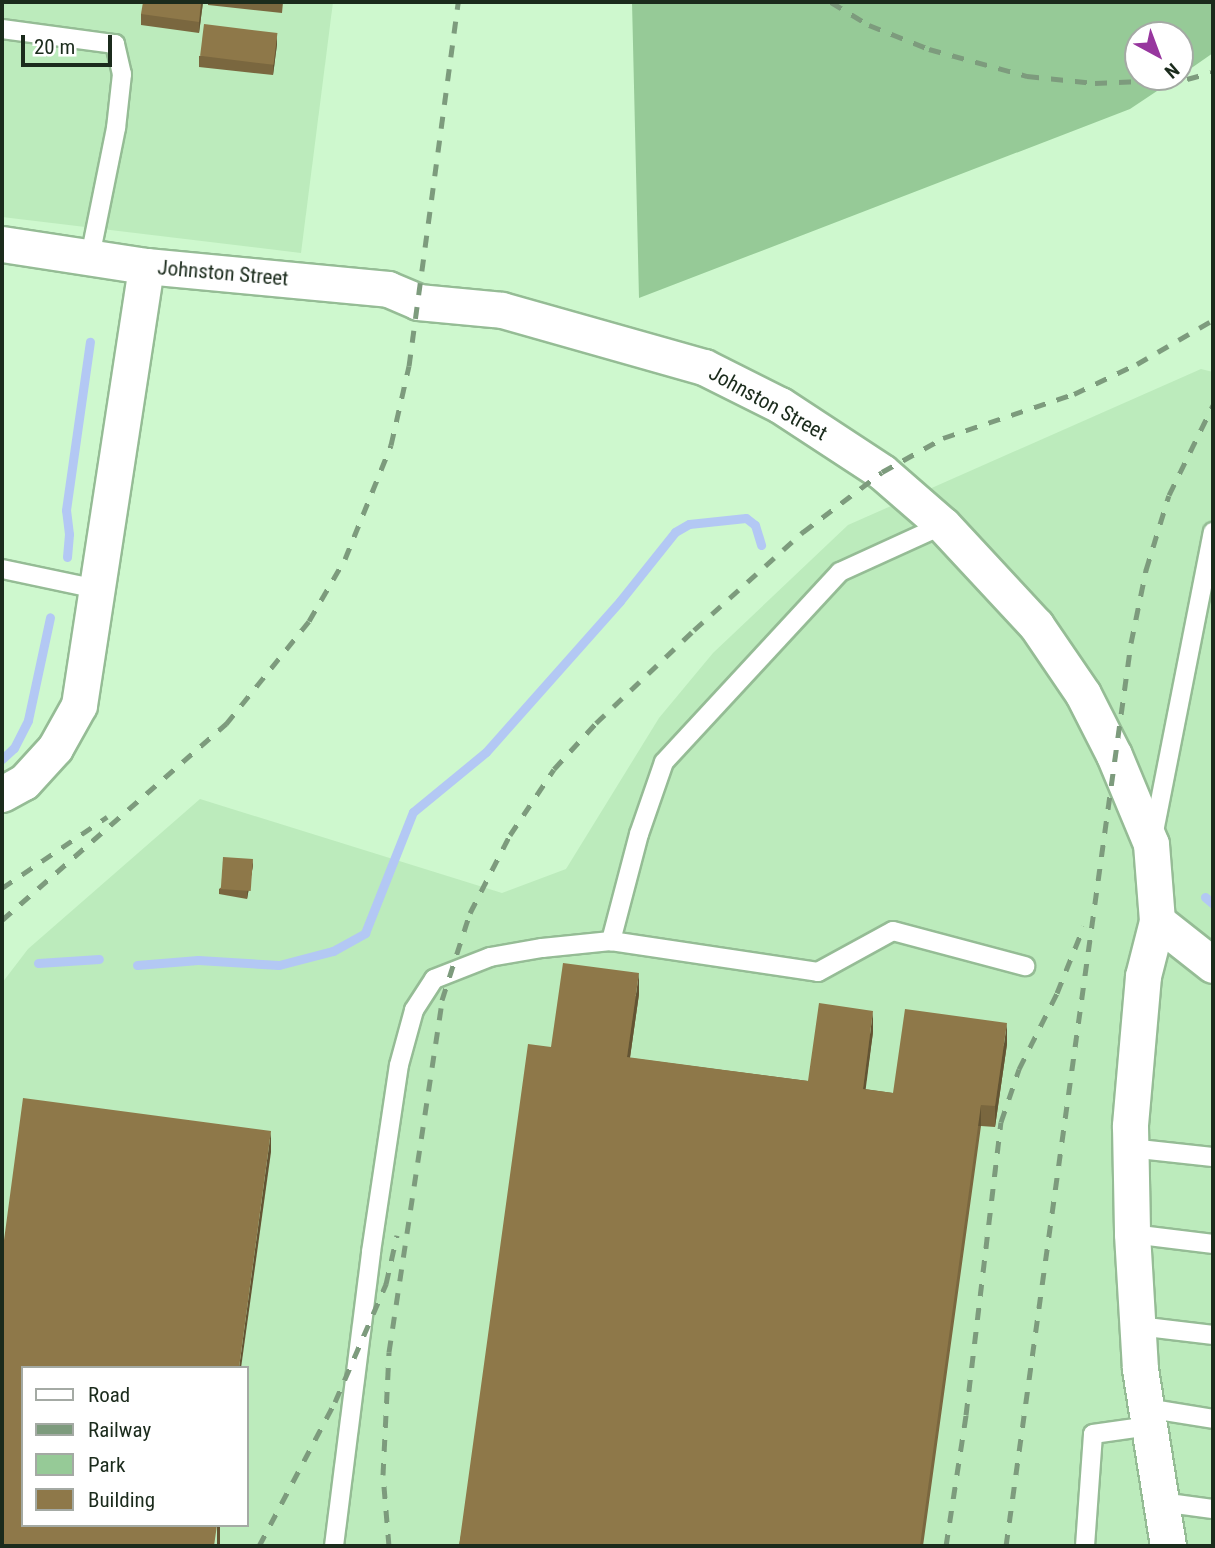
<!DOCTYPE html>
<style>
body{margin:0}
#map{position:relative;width:1215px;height:1548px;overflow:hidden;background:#cef8ce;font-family:"Roboto Condensed",sans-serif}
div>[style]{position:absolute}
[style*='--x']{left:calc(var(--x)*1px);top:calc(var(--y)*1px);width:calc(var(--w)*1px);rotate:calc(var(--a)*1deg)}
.built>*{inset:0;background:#bcebbc}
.green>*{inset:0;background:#96ca97}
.stream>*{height:9px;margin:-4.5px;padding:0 4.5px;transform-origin:4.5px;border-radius:4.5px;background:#b3c8f4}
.roads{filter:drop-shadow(2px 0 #95bc95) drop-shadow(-2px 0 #95bc95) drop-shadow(0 2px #95bc95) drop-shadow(0 -2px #95bc95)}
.service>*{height:18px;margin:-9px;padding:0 9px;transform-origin:9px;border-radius:9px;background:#fff}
.minor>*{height:35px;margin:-17.5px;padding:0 17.5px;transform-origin:17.5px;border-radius:17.5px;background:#fff}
.rail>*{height:5px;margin-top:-2.5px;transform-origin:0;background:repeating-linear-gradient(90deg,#7d9b7d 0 12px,transparent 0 24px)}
.wall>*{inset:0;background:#7a673f}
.shaded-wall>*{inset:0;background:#635433;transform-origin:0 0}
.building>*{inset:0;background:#8e7849;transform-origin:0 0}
span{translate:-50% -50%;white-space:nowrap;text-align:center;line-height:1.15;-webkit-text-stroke:5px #fff;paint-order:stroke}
.street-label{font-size:21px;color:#1b2b1c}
.frame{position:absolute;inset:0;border:4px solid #1b2b1c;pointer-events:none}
.legend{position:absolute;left:21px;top:1366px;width:228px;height:161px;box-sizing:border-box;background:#fff;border:2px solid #a4aaa4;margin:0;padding:9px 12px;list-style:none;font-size:21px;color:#1b2b1c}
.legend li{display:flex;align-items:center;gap:14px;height:35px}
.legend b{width:35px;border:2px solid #a4aaa4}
.north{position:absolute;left:1124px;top:21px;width:70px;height:70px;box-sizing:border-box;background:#fff;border:2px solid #a4aaa4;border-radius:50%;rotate:139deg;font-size:19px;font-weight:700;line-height:28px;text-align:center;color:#1b2b1c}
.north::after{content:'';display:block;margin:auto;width:24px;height:32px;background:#97369e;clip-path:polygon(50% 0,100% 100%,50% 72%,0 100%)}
.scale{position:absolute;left:21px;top:35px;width:91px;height:32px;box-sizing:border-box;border:4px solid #1b2b1c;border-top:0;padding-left:9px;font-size:21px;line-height:24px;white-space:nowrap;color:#1b2b1c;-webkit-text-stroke:5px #fff;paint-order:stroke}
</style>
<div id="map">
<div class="built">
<i style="clip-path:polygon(2px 2px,333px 2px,301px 253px,2px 217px)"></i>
<i style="clip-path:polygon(evenodd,1201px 369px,1213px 372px,1213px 1546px,2px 1546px,2px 983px,28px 949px,200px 799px,502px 893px,566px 869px,659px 718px,713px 653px,848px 525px,1201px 369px,23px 1368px,247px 1368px,247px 1525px,23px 1525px,23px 1368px)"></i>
</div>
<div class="green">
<i style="clip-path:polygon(632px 2px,1213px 2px,1213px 53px,1180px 76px,1180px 35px,1138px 35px,1138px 77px,1178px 77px,1130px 109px,639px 298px)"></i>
</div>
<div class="stream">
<i style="--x:67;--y:557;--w:23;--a:-85"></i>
<i style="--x:69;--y:534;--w:24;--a:-97"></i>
<i style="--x:66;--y:510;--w:170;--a:-81.9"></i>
<i style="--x:2;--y:759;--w:16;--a:-43"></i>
<i style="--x:14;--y:748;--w:31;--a:-63"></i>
<i style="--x:28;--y:720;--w:105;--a:-77.9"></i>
<i style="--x:1205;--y:897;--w:11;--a:41"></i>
<i style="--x:38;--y:963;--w:61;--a:-3.8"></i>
<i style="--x:137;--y:965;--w:61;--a:-4.7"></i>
<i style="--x:198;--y:960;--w:81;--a:3.5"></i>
<i style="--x:279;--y:965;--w:56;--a:-14.5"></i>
<i style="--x:333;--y:951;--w:37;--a:-29"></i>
<i style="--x:365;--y:933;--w:130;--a:-68.4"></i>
<i style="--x:413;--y:812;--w:94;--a:-39.4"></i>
<i style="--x:486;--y:752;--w:202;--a:-48.4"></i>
<i style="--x:620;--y:601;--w:88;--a:-51.4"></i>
<i style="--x:675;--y:532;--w:16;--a:-30"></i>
<i style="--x:689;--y:524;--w:57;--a:-6"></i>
<i style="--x:746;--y:518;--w:11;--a:38"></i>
<i style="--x:755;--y:525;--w:21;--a:73"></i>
</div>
<div class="roads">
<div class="service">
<i style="--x:2;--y:29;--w:114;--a:7.6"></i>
<i style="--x:115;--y:44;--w:31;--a:77"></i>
<i style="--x:122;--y:74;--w:54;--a:96.3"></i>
<i style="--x:116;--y:128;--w:132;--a:101.4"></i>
<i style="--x:943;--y:525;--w:113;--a:155.5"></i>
<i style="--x:840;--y:572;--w:259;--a:132.8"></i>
<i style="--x:664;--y:762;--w:76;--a:109.1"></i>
<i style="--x:639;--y:834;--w:111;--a:104.7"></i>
<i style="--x:611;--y:941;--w:209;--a:8.5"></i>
<i style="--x:818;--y:972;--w:85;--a:-28.7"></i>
<i style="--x:893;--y:931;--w:137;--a:14.9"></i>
<i style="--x:2;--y:569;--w:97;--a:11.9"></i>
<i style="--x:1153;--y:837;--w:311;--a:-78.9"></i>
<i style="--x:1130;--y:1148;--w:83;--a:6.2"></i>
<i style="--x:1132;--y:1234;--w:82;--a:7"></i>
<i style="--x:1138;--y:1326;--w:76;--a:6.8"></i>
<i style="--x:1146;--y:1408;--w:68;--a:9.3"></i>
<i style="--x:1161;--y:1502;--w:52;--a:7.7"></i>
<i style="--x:334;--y:1546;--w:296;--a:-82.8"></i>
<i style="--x:371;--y:1252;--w:189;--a:-81.5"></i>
<i style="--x:399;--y:1065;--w:57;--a:-74.7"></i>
<i style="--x:414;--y:1010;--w:37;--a:-57"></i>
<i style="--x:434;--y:979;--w:60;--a:-21.4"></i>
<i style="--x:490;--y:957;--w:53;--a:-9.8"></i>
<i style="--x:542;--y:948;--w:69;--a:-5.8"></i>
<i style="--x:1085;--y:1546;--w:112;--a:-85.9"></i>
<i style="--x:1093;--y:1434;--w:57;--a:-8.1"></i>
</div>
<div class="minor">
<i style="--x:2;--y:244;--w:146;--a:8.7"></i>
<i style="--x:146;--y:266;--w:243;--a:5.4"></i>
<i style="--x:388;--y:289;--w:33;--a:23"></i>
<i style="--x:418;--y:302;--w:84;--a:5.4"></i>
<i style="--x:502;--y:310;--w:210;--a:15.8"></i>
<i style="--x:704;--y:367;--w:85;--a:26.6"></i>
<i style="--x:780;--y:405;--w:122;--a:33.3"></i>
<i style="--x:882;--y:472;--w:81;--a:41"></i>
<i style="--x:943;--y:525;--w:137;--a:47.1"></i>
<i style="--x:1036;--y:625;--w:83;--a:55.7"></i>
<i style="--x:1083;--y:694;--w:68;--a:63.1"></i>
<i style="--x:1114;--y:755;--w:96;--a:67.4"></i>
<i style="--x:1151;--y:844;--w:77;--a:85.5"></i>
<i style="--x:1157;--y:921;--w:71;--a:38.2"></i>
<i style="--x:2;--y:794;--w:25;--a:-29"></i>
<i style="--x:24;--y:782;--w:46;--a:-47.6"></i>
<i style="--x:55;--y:748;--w:49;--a:-60.8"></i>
<i style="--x:79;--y:705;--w:444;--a:-81.3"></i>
<i style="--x:1157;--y:921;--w:57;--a:104.3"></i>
<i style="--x:1143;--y:976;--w:151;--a:95"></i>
<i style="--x:1130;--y:1126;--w:108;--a:88.9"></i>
<i style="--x:1132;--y:1234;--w:135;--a:86.6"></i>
<i style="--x:1140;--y:1369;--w:179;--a:81"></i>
</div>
</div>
<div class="rail">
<i style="--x:831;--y:2;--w:44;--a:31.2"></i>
<i style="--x:869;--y:25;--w:65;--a:21.8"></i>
<i style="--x:929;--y:49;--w:102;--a:15.4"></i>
<i style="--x:1027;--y:76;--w:68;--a:5.9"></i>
<i style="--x:1095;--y:83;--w:92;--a:-2.5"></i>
<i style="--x:1187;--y:79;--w:27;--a:-15"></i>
<i style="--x:2;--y:888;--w:127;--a:-34.1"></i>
<i style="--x:2;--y:920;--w:298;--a:-41.2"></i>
<i style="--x:226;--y:724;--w:132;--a:-51.1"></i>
<i style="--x:309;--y:621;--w:72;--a:-59.9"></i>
<i style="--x:345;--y:559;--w:123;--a:-68"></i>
<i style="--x:391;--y:445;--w:81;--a:-77.2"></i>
<i style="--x:409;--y:366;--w:367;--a:-82.3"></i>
<i style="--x:259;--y:1546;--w:163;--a:-62.2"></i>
<i style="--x:335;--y:1402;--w:129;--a:-66.6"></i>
<i style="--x:386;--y:1284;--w:50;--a:-77.3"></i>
<i style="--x:389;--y:1546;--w:71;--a:-94.8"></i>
<i style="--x:383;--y:1475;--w:123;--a:-87.2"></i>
<i style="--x:389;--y:1352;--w:356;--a:-81.4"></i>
<i style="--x:442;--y:1000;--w:91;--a:-72.2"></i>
<i style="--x:470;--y:913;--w:88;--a:-62.9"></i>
<i style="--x:510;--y:835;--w:79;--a:-56.3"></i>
<i style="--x:554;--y:769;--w:62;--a:-47.6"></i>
<i style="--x:596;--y:723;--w:135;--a:-43.5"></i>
<i style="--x:694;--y:630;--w:147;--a:-42"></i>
<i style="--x:803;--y:532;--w:99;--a:-37.2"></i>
<i style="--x:882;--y:472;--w:70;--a:-29.1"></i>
<i style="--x:943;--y:438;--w:138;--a:-18.6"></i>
<i style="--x:1074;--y:394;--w:70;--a:-25.5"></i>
<i style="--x:1137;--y:364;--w:88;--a:-30.1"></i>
<i style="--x:946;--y:1546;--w:133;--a:-81.3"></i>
<i style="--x:966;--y:1415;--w:295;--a:-83.2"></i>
<i style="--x:1001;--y:1122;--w:56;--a:-71.2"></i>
<i style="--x:1019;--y:1069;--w:85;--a:-63.4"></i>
<i style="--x:1057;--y:993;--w:72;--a:-68.1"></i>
<i style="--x:1006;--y:1546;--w:912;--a:-82.12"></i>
<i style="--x:1131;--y:643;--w:75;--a:-78.4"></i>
<i style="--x:1146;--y:570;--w:78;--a:-73"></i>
<i style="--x:1169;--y:495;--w:100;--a:-63.9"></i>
</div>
<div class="wall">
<i style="clip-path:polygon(203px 2px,199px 33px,141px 25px,141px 14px)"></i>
<i style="clip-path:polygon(208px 2px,283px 2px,282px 13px,208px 5px)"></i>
<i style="clip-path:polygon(277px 44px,273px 75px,199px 67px,199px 56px)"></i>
<i style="clip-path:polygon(253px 865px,247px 899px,219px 894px,219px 889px)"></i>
<i style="clip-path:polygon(639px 994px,630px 1058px,808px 1081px,873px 1032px,865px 1089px,893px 1093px,1007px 1044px,995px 1127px,981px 1126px,923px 1546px,459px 1546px,551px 1047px)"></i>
</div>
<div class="shaded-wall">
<i style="clip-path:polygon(201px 2px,203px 2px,199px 33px,199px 22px)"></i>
<i style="clip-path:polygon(277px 33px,277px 44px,273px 75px,273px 64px)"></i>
<i style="clip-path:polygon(253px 859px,253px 865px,247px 899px,247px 893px)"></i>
<i style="clip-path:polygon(639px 973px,639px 994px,627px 1078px,627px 1057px)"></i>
<i style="clip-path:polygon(873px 1011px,873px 1032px,863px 1110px,863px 1089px)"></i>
<i style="clip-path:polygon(1007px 1023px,1007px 1044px,995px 1127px,995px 1106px)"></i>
<i style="left:981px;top:1105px;width:21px;height:445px;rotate:90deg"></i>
<i style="clip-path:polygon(271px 1131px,271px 1152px,241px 1368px,239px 1368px)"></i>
<i style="left:217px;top:1525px;width:3px;height:21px"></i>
</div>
<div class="building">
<i style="clip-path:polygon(143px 2px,201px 2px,199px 22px,141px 14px)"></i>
<i style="left:204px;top:24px;width:74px;height:32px;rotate:7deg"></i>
<i style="left:223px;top:857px;width:30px;height:32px;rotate:4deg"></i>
<i style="clip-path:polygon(563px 963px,639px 973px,627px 1057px,808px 1081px,819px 1003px,873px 1011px,863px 1089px,893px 1093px,905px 1009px,1007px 1023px,995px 1106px,981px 1105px,920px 1546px,459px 1546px,528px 1044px,551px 1047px)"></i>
<i style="clip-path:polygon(23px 1098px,271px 1131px,239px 1368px,23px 1368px,23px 1525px,217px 1525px,214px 1546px,2px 1546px,2px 1255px)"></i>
</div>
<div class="street-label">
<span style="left:223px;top:273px;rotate:5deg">Johnston Street</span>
<span style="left:768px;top:403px;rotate:29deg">Johnston Street</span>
</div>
<div class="frame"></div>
<ul class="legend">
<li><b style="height:9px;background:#fff"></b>Road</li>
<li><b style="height:9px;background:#7d9b7d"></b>Railway</li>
<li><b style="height:19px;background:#96ca97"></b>Park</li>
<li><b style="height:19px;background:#8e7849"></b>Building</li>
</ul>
<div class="north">N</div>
<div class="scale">20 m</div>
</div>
